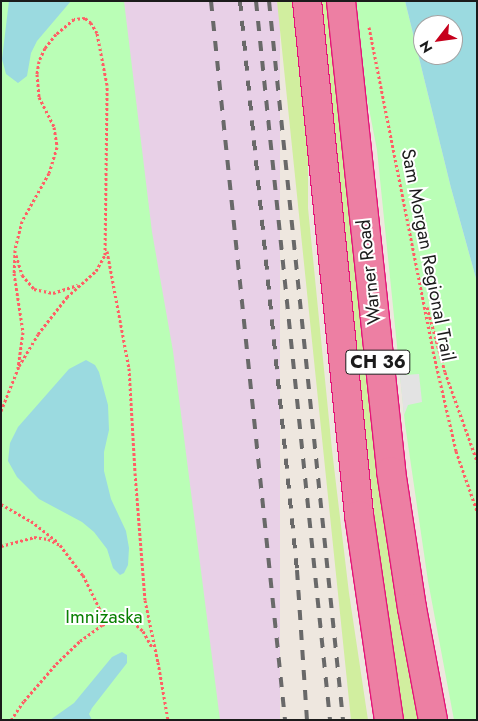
<!DOCTYPE html>
<meta charset="utf-8">
<style>
body{margin:0}
#map{position:relative;width:478px;height:721px;overflow:hidden;background:#eee7df;font-family:Jost,sans-serif}
div>[style]{position:absolute}
[style*='--x']{left:calc(var(--x)*1px);top:calc(var(--y)*1px);width:calc(var(--w)*1px);rotate:calc(var(--a)*1deg)}
.industrial>*{inset:0;background:#e8d0e7;transform-origin:0 0}
.grass>*{inset:0;background:#d1ee9f}
.park>*{inset:0;background:#bafeb6}
.parking>*{inset:0;background:#e3e3e3}
.water>*{inset:0;background:#9bdae0}
.path>*{height:3px;margin-top:-1.5px;transform-origin:0;background:repeating-linear-gradient(90deg,#ff5f65 0 2.5px,transparent 0 5px)}
.roads{filter:drop-shadow(1px 0 #e41478) drop-shadow(-1px 0 #e41478) drop-shadow(0 1px #e41478) drop-shadow(0 -1px #e41478)}
.highway>*{height:28px;margin:-14px;padding:0 14px;transform-origin:14px;border-radius:14px;background:#ed7fa3}
.rail>*{height:4px;margin-top:-2px;transform-origin:0;background:repeating-linear-gradient(90deg,#696969 0 10px,transparent 0 20px)}
span{translate:-50% -50%;white-space:nowrap;text-align:center;line-height:1.15;-webkit-text-stroke:4px #fff;paint-order:stroke}
.shield-label span{padding:1px 4px;background:#fff;border:1px solid;border-radius:4px;-webkit-text-stroke-width:0}
.shield-label{font-size:18px;color:#1b1b1b;font-weight:700}
.street-label{font-size:19px;color:#1b1b1b}
.park-label{font-size:19px;color:#098002}
.frame{position:absolute;inset:0;border:2px solid #1b1b1b;pointer-events:none}
.north{position:absolute;left:413px;top:15px;width:50px;height:50px;box-sizing:border-box;background:#fff;border:1px solid #a4a4a4;border-radius:50%;rotate:240deg;font-size:14px;font-weight:700;line-height:20px;text-align:center;color:#1b1b1b}
.north::after{content:'';display:block;margin:auto;width:18px;height:22px;background:#c6001c;clip-path:polygon(50% 0,100% 100%,50% 72%,0 100%)}
</style>
<div id="map">
<div class="industrial">
<i style="left:121px;top:1px;width:159px;height:723px"></i>
</div>
<div class="grass">
<i style="clip-path:polygon(277px 1px,293px 1px,308px 143px,308px 208px,332px 450px,349px 593px,368px 720px,351px 720px)"></i>
<i style="clip-path:polygon(320px 1px,328px 1px,366px 381px,380px 496px,419px 720px,403px 720px,378px 549px)"></i>
</div>
<div class="park">
<i style="clip-path:polygon(1px 1px,124px 1px,152px 232px,173px 351px,220px 720px,1px 720px)"></i>
<i style="clip-path:polygon(356px 1px,405px 1px,451px 188px,477px 282px,477px 720px,454px 720px,428px 581px,405px 424px,377px 150px,365px 88px)"></i>
</div>
<div class="parking">
<i style="clip-path:polygon(399px 367px,405px 375px,419px 374px,422px 402px,408px 405px,404px 415px)"></i>
</div>
<div class="water">
<i style="clip-path:polygon(9px 1px,71px 1px,37px 41px,31px 53px,27px 76px,18px 83px,6px 74px,2px 59px)"></i>
<i style="clip-path:polygon(evenodd,405px 1px,477px 1px,477px 282px,451px 188px,405px 1px,423px 25px,453px 25px,453px 55px,423px 55px,423px 25px)"></i>
<i style="clip-path:polygon(86px 360px,95px 365px,99px 372px,108px 405px,109px 430px,104px 452px,104px 471px,111px 499px,126px 531px,129px 548px,128px 565px,124px 573px,120px 575px,113px 568px,107px 549px,94px 532px,82px 522px,39px 499px,17px 477px,8px 461px,10px 443px,18px 427px,69px 369px)"></i>
<i style="clip-path:polygon(122px 652px,127px 655px,127px 663px,92px 708px,89px 714px,92px 720px,50px 720px,74px 703px,112px 657px)"></i>
</div>
<div class="path">
<i style="--x:369;--y:27;--w:330;--a:78.8"></i>
<i style="--x:433;--y:351;--w:103;--a:77"></i>
<i style="--x:456;--y:451;--w:64;--a:70.7"></i>
<i style="--x:107;--y:251;--w:119;--a:79.4"></i>
<i style="--x:129;--y:368;--w:105;--a:86.7"></i>
<i style="--x:135;--y:473;--w:127;--a:85.5"></i>
<i style="--x:145;--y:600;--w:64;--a:78.3"></i>
<i style="--x:16;--y:255;--w:21;--a:73"></i>
<i style="--x:22;--y:275;--w:18;--a:49"></i>
<i style="--x:34;--y:289;--w:19;--a:12"></i>
<i style="--x:53;--y:293;--w:26;--a:-18"></i>
<i style="--x:427;--y:307;--w:67;--a:74.5"></i>
<i style="--x:445;--y:372;--w:95;--a:70.2"></i>
<i style="--x:1;--y:411;--w:48;--a:-68.2"></i>
<i style="--x:19;--y:366;--w:37;--a:-59"></i>
<i style="--x:38;--y:334;--w:47;--a:-51.9"></i>
<i style="--x:67;--y:297;--w:39;--a:-42"></i>
<i style="--x:96;--y:271;--w:18;--a:-61"></i>
<i style="--x:105;--y:255;--w:170;--a:-89.3"></i>
<i style="--x:107;--y:85;--w:53;--a:-100.9"></i>
<i style="--x:97;--y:33;--w:12;--a:-121"></i>
<i style="--x:91;--y:23;--w:8;--a:-140"></i>
<i style="--x:85;--y:18;--w:11;--a:175"></i>
<i style="--x:74;--y:19;--w:23;--a:140"></i>
<i style="--x:56;--y:34;--w:18;--a:128"></i>
<i style="--x:45;--y:48;--w:14;--a:115"></i>
<i style="--x:39;--y:61;--w:13;--a:99"></i>
<i style="--x:37;--y:74;--w:23;--a:85"></i>
<i style="--x:39;--y:97;--w:34;--a:63"></i>
<i style="--x:54;--y:127;--w:20;--a:81"></i>
<i style="--x:57;--y:147;--w:27;--a:107"></i>
<i style="--x:49;--y:173;--w:55;--a:119.4"></i>
<i style="--x:22;--y:221;--w:30;--a:104"></i>
<i style="--x:15;--y:250;--w:23;--a:92"></i>
<i style="--x:14;--y:273;--w:60;--a:81.3"></i>
<i style="--x:23;--y:332;--w:36;--a:98"></i>
<i style="--x:1;--y:504;--w:34;--a:30"></i>
<i style="--x:31;--y:521;--w:33;--a:38"></i>
<i style="--x:1;--y:546;--w:34;--a:-15"></i>
<i style="--x:34;--y:537;--w:14;--a:8"></i>
<i style="--x:48;--y:539;--w:13;--a:27"></i>
<i style="--x:60;--y:545;--w:38;--a:53"></i>
<i style="--x:83;--y:575;--w:52;--a:63.9"></i>
<i style="--x:158;--y:662;--w:59;--a:80.2"></i>
<i style="--x:11;--y:720;--w:23;--a:-56"></i>
<i style="--x:24;--y:701;--w:49;--a:-49.1"></i>
<i style="--x:56;--y:664;--w:33;--a:-44"></i>
<i style="--x:80;--y:641;--w:27;--a:-36"></i>
<i style="--x:102;--y:625;--w:15;--a:-23"></i>
<i style="--x:116;--y:619;--w:17;--a:10"></i>
<i style="--x:133;--y:622;--w:13;--a:42"></i>
<i style="--x:143;--y:631;--w:18;--a:61"></i>
</div>
<div class="roads">
<div class="highway">
<i style="--x:307;--y:1;--w:517;--a:84.22"></i>
<i style="--x:359;--y:515;--w:207;--a:81.7"></i>
<i style="--x:341;--y:1;--w:473;--a:83.9"></i>
<i style="--x:391;--y:471;--w:139;--a:81.3"></i>
<i style="--x:412;--y:608;--w:114;--a:79.4"></i>
</div>
</div>
<div class="rail">
<i style="--x:211;--y:1;--w:723;--a:84.12"></i>
<i style="--x:240;--y:1;--w:572;--a:84.28"></i>
<i style="--x:297;--y:570;--w:150;--a:86.2"></i>
<i style="--x:256;--y:1;--w:723;--a:84.12"></i>
<i style="--x:269;--y:1;--w:723;--a:84.12"></i>
</div>
<div class="shield-label">
<span style="left:378px;top:362px">CH 36</span>
</div>
<div class="street-label">
<span style="left:428px;top:255px;rotate:79deg">Sam Morgan Regional Trail</span>
<span style="left:369px;top:272px;rotate:-96deg">Warner Road</span>
</div>
<div class="park-label">
<span style="left:104px;top:617px">Imniżaska</span>
</div>
<div class="frame"></div>
<div class="north">N</div>
</div>
